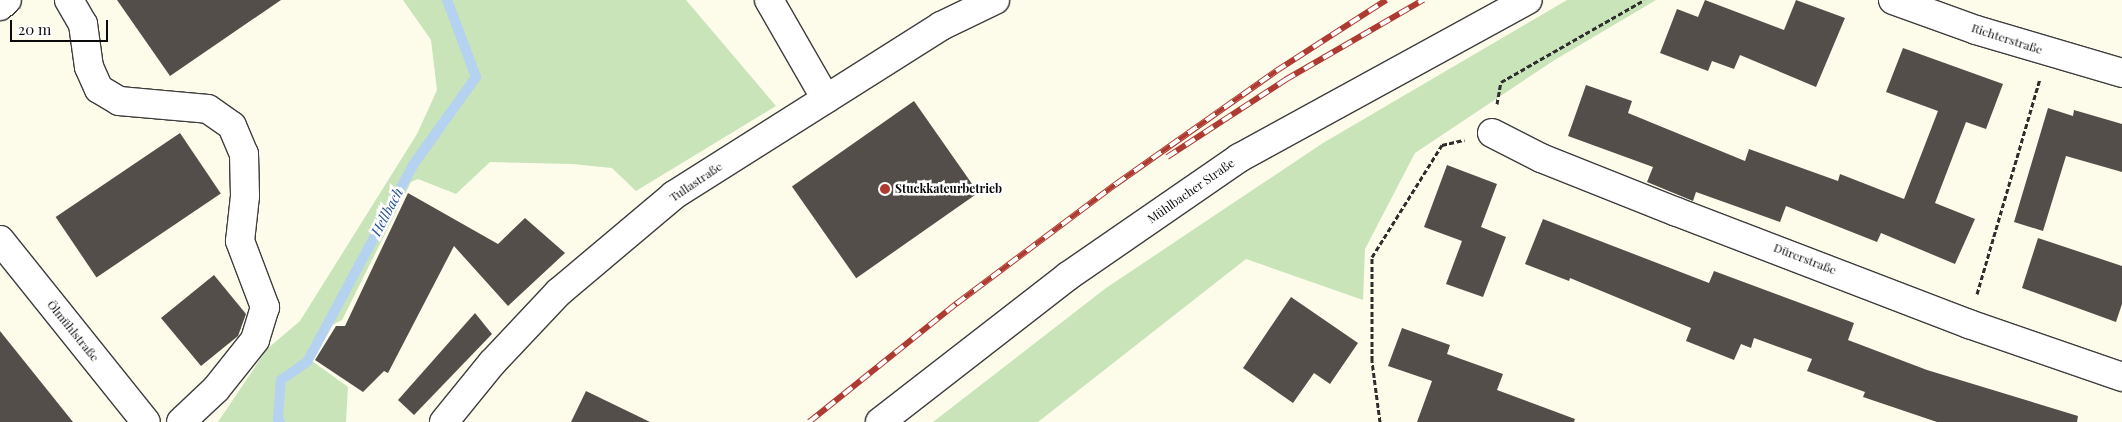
<!DOCTYPE html>
<meta charset="utf-8">
<style>
body{margin:0}
#map{position:relative;width:2122px;height:422px;overflow:hidden;background:#fdfceb;font-family:"Playfair Display",serif}
div>[style]{position:absolute}
[style*='--x']{left:calc(var(--x)*1px);top:calc(var(--y)*1px);width:calc(var(--w)*1px);rotate:calc(var(--a)*1deg)}
.green>*{inset:0;background:#c9e4b9}
.stream>*{height:10px;margin:-5px;padding:0 5px;transform-origin:5px;border-radius:5px;background:#b5d2f0}
.building>*{inset:0;background:#534e49;transform-origin:0 0}
.path>*{height:3px;margin-top:-1.5px;transform-origin:0;background:repeating-linear-gradient(90deg,#2d2d2d 0 5px,transparent 0 7.5px)}
.roads{filter:drop-shadow(1px 0 #3e3e3e) drop-shadow(-1px 0 #3e3e3e) drop-shadow(0 1px #3e3e3e) drop-shadow(0 -1px #3e3e3e)}
.minor>*{height:28px;margin:-14px;padding:0 14px;transform-origin:14px;border-radius:14px;background:#fff}
.rail>*{height:5.5px;margin-top:-2.75px;transform-origin:0;background:repeating-linear-gradient(90deg,#fff 0 11px,#ae3b31 0 22px);box-sizing:border-box;border-block:1px solid #ae3b31}
.dots>*{width:14px;height:14px;translate:-50% -50%;box-sizing:border-box;border:2px solid #fff;border-radius:50%}
span{translate:-50% -50%;white-space:nowrap;text-align:center;line-height:1.15;-webkit-text-stroke:5px #fff;paint-order:stroke}
.street-label{font-size:12px;color:#0b0b0b}
.poi-label{font-size:12px;color:#0b0b0b;font-weight:700}
.left{translate:0 -50%;text-align:left}
.water-label{font-size:14px;color:#215191;font-style:italic}
.scale{position:absolute;left:10px;top:20px;width:98px;height:22px;box-sizing:border-box;border:2px solid #0b0b0b;border-top:0;padding-left:6px;font-size:15px;line-height:18px;white-space:nowrap;color:#0b0b0b;-webkit-text-stroke:4px #fff;paint-order:stroke}
</style>
<div id="map">
<div class="green">
<i style="clip-path:polygon(403px 0,686px 0,776px 106px,636px 191px,612px 168px,572px 164px,490px 162px,456px 194px,418px 179px,411px 182px,342px 320px,332px 325px,312px 361px,348px 387px,346px 422px,218px 422px,267px 349px,300px 321px,417px 134px,437px 90px,431px 40px)"></i>
<i style="clip-path:polygon(1567px 0,1656px 0,1553px 61px,1415px 153px,1365px 249px,1363px 300px,1246px 259px,1038px 422px,933px 422px,1106px 288px,1323px 143px)"></i>
</div>
<div class="stream">
<i style="--x:280;--y:422;--w:4;--a:-124"></i>
<i style="--x:278;--y:419;--w:39;--a:-86"></i>
<i style="--x:281;--y:380;--w:32;--a:-35"></i>
<i style="--x:307;--y:362;--w:224;--a:-61.7"></i>
<i style="--x:413;--y:165;--w:108;--a:-54.4"></i>
<i style="--x:476;--y:77;--w:82;--a:-110.6"></i>
</div>
<div class="building">
<i style="clip-path:polygon(117px 0,281px 0,170px 76px)"></i>
<i style="clip-path:polygon(1705px 0,1784px 30px,1796px 0,1845px 18px,1816px 87px,1740px 55px,1734px 69px,1712px 61px,1708px 71px,1660px 53px,1677px 9px,1698px 17px)"></i>
<i style="clip-path:polygon(1903px 48px,2003px 84px,1986px 129px,1966px 122px,1935px 203px,1975px 219px,1955px 264px,1881px 233px,1877px 242px,1786px 206px,1780px 222px,1696px 192px,1693px 201px,1647px 182px,1653px 167px,1568px 136px,1586px 85px,1632px 101px,1628px 113px,1745px 161px,1749px 149px,1838px 181px,1840px 174px,1904px 199px,1938px 111px,1886px 92px)"></i>
<i style="left:914px;top:101px;width:112px;height:149px;rotate:55deg"></i>
<i style="clip-path:polygon(2048px 108px,2073px 116px,2074px 110px,2122px 124px,2122px 172px,2066px 156px,2043px 231px,2014px 222px)"></i>
<i style="left:180px;top:133px;width:73px;height:150px;rotate:56deg"></i>
<i style="clip-path:polygon(1447px 165px,1497px 184px,1481px 227px,1506px 237px,1483px 297px,1446px 284px,1462px 241px,1424px 227px)"></i>
<i style="clip-path:polygon(408px 193px,498px 244px,525px 218px,565px 253px,508px 306px,454px 246px,388px 373px,384px 371px,363px 392px,315px 360px,336px 326px,345px 326px)"></i>
<i style="clip-path:polygon(1543px 219px,1709px 283px,1714px 271px,1854px 323px,1848px 340px,1927px 370px,2078px 416px,2077px 422px,1937px 422px,1863px 397px,1865px 392px,1807px 371px,1812px 359px,1754px 338px,1751px 348px,1741px 344px,1734px 360px,1686px 341px,1691px 328px,1570px 278px,1569px 281px,1525px 264px)"></i>
<i style="clip-path:polygon(2038px 238px,2122px 266px,2122px 304px,2116px 322px,2022px 288px)"></i>
<i style="clip-path:polygon(214px 275px,246px 314px,238px 336px,201px 366px,161px 318px)"></i>
<i style="clip-path:polygon(1291px 297px,1358px 343px,1330px 384px,1314px 373px,1293px 403px,1243px 368px)"></i>
<i style="clip-path:polygon(475px 313px,492px 334px,414px 415px,398px 400px)"></i>
<i style="clip-path:polygon(1402px 328px,1450px 345px,1447px 354px,1503px 374px,1497px 390px,1575px 419px,1574px 422px,1417px 422px,1432px 381px,1388px 366px)"></i>
<i style="clip-path:polygon(0 331px,73px 422px,0 422px)"></i>
<i style="clip-path:polygon(586px 391px,650px 422px,571px 422px)"></i>
</div>
<div class="path">
<i style="--x:1497;--y:104;--w:22;--a:-80"></i>
<i style="--x:1501;--y:82;--w:165;--a:-29.8"></i>
<i style="--x:1977;--y:294;--w:224;--a:-73.7"></i>
<i style="--x:1380;--y:422;--w:62;--a:-97.5"></i>
<i style="--x:1372;--y:361;--w:104;--a:-90"></i>
<i style="--x:1372;--y:257;--w:132;--a:-58"></i>
<i style="--x:1442;--y:145;--w:23;--a:-13"></i>
</div>
<div class="roads">
<div class="minor">
<i style="--x:69;--y:0;--w:28;--a:60"></i>
<i style="--x:83;--y:24;--w:43;--a:82.1"></i>
<i style="--x:89;--y:67;--w:24;--a:66"></i>
<i style="--x:99;--y:89;--w:23;--a:31"></i>
<i style="--x:119;--y:101;--w:89;--a:5.1"></i>
<i style="--x:208;--y:109;--w:29;--a:35"></i>
<i style="--x:232;--y:126;--w:30;--a:67"></i>
<i style="--x:244;--y:154;--w:42;--a:88.6"></i>
<i style="--x:245;--y:196;--w:45;--a:96.3"></i>
<i style="--x:240;--y:241;--w:71;--a:69.3"></i>
<i style="--x:265;--y:307;--w:34;--a:107"></i>
<i style="--x:255;--y:340;--w:63;--a:128.5"></i>
<i style="--x:216;--y:389;--w:48;--a:136.7"></i>
<i style="--x:769;--y:0;--w:114;--a:60.1"></i>
<i style="--x:1893;--y:0;--w:88;--a:19.9"></i>
<i style="--x:1976;--y:30;--w:152;--a:16.4"></i>
<i style="--x:0;--y:6;--w:9;--a:-41"></i>
<i style="--x:1492;--y:133;--w:55;--a:27"></i>
<i style="--x:1541;--y:158;--w:146;--a:21.7"></i>
<i style="--x:1677;--y:212;--w:313;--a:21"></i>
<i style="--x:1969;--y:324;--w:162;--a:19.1"></i>
<i style="--x:0;--y:240;--w:233;--a:51.3"></i>
<i style="--x:444;--y:422;--w:76;--a:-50.9"></i>
<i style="--x:492;--y:363;--w:98;--a:-46.7"></i>
<i style="--x:559;--y:292;--w:150;--a:-40.1"></i>
<i style="--x:674;--y:195;--w:316;--a:-32.3"></i>
<i style="--x:941;--y:26;--w:60;--a:-25.7"></i>
<i style="--x:880;--y:422;--w:238;--a:-37.8"></i>
<i style="--x:1068;--y:276;--w:208;--a:-34.6"></i>
<i style="--x:1239;--y:158;--w:329;--a:-28.7"></i>
</div>
</div>
<div class="rail">
<i style="--x:1167;--y:157;--w:141;--a:-33.1"></i>
<i style="--x:1285;--y:80;--w:160;--a:-30.1"></i>
<i style="--x:809;--y:422;--w:189;--a:-38.8"></i>
<i style="--x:956;--y:304;--w:200;--a:-36.9"></i>
<i style="--x:1116;--y:184;--w:196;--a:-35.2"></i>
<i style="--x:1276;--y:71;--w:131;--a:-32.8"></i>
</div>
<div class="dots">
<i style="left:885px;top:189px;background:#ae3b31"></i>
</div>
<div class="street-label">
<span style="left:2007px;top:39px;rotate:18deg">Richterstraße</span>
<span style="left:696px;top:182px;rotate:-34deg">Tullastraße</span>
<span style="left:1191px;top:191px;rotate:-35deg">Mühlbacher Straße</span>
<span style="left:1805px;top:259px;rotate:21deg">Dürerstraße</span>
<span style="left:73px;top:331px;rotate:51deg">Ölmühlstraße</span>
</div>
<div class="poi-label">
<span class="left" style="left:895px;top:189px">Stuckkateurbetrieb</span>
</div>
<div class="water-label">
<span style="left:387px;top:212px;rotate:-62deg">Hellbach</span>
</div>
<div class="scale">20 m</div>
</div>
